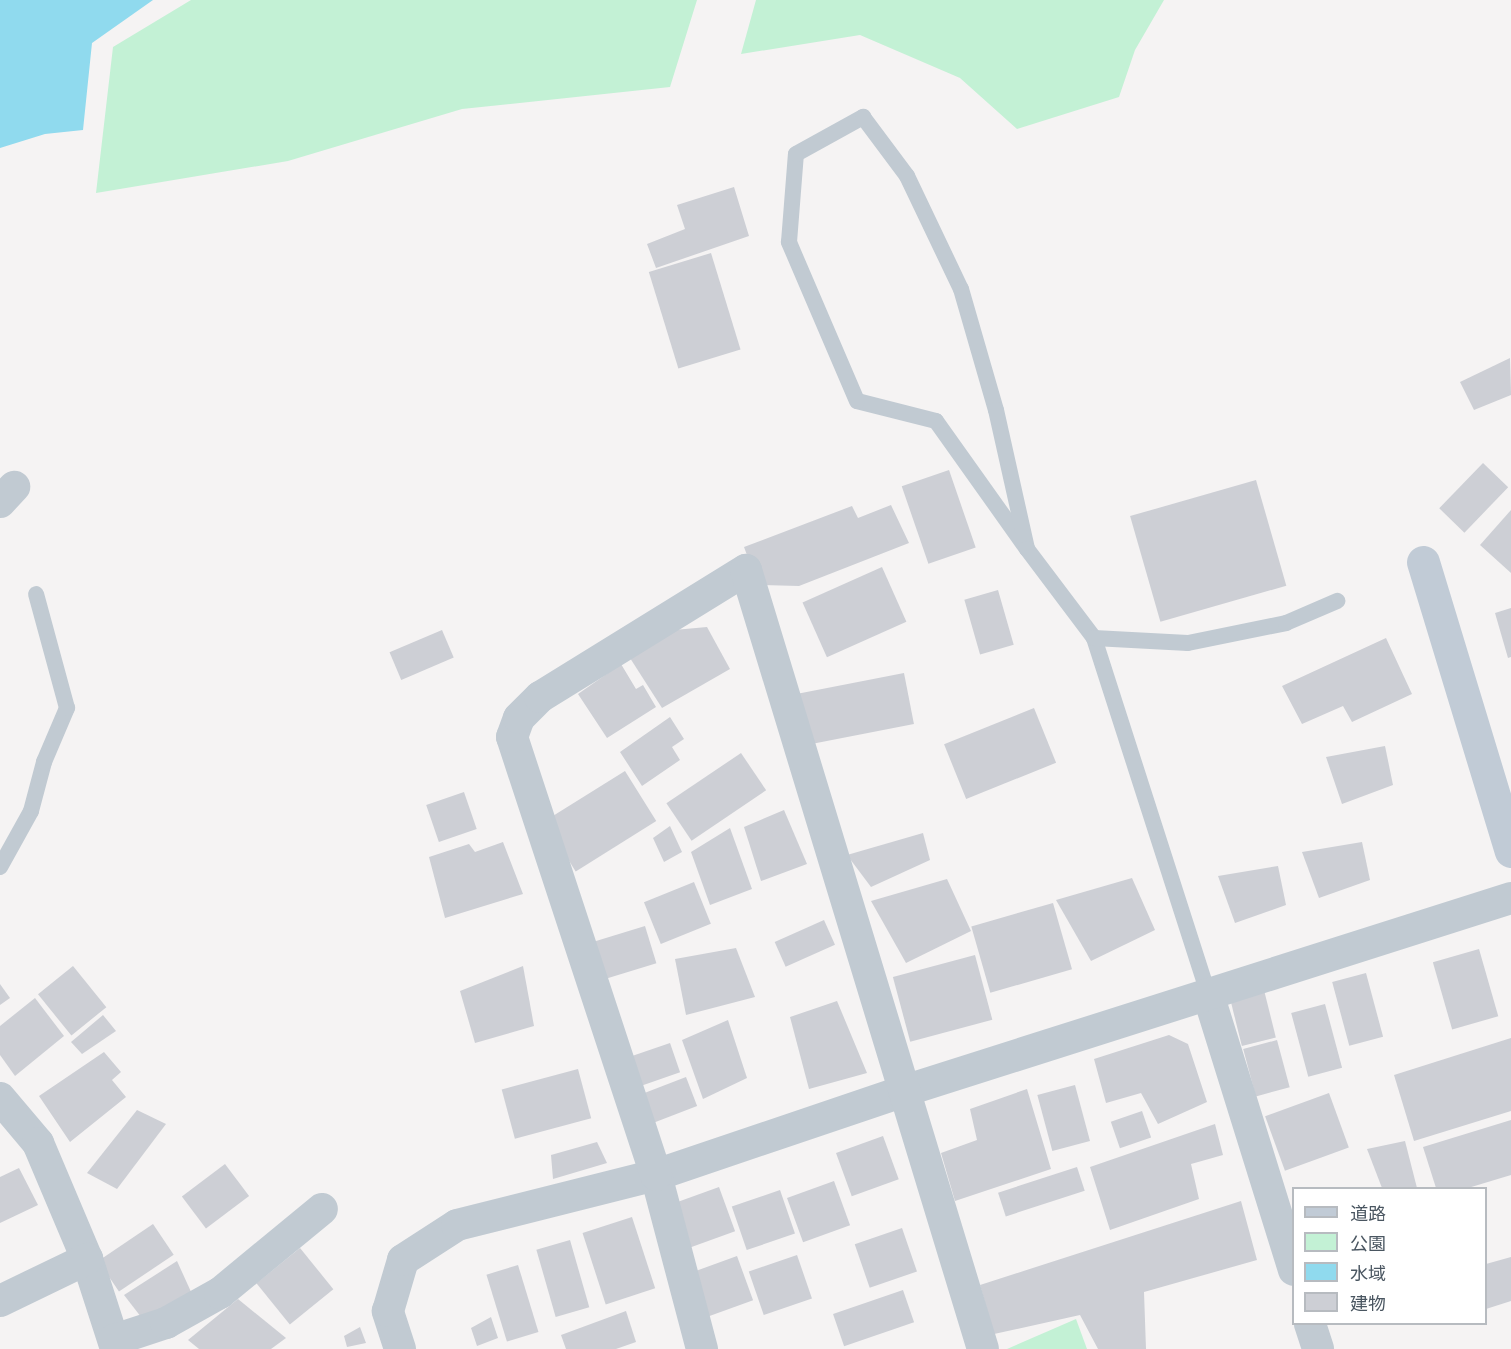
<!DOCTYPE html>
<meta charset="utf-8">
<style>
body{margin:0}
#map{position:relative;width:1511px;height:1349px;overflow:hidden;background:#f5f3f3;font-family:"Open Sans","Noto Sans JP",sans-serif}
div>[style]{position:absolute}
[style*='--x']{left:calc(var(--x)*1px);top:calc(var(--y)*1px);width:calc(var(--w)*1px);rotate:calc(var(--a)*1deg)}
.green>*{inset:0;background:#c3f1d5}
.water>*{inset:0;background:#90daee}
.building>*{inset:0;background:#cdcfd5;transform-origin:0 0}
.lane>*{height:16px;margin:-8px;padding:0 8px;transform-origin:8px;border-radius:8px;background:#c1cad2}
.street>*{height:32px;margin:-16px;padding:0 16px;transform-origin:16px;border-radius:16px;background:#c1cad2}
.secondary>*{height:33px;margin:-16.5px;padding:0 16.5px;transform-origin:16.5px;border-radius:16.5px;background:#c1cbd6}
span{translate:-50% -50%;white-space:nowrap;text-align:center;line-height:1.15;-webkit-text-stroke:5px #fff;paint-order:stroke}
.legend{position:absolute;left:1292px;top:1187px;width:195px;height:138px;box-sizing:border-box;background:#fff;border:2px solid #b7bbc0;margin:0;padding:8px 10px;list-style:none;font-size:18px;color:#4a5661}
.legend li{display:flex;align-items:center;gap:12px;height:30px}
.legend b{width:30px;border:2px solid #b7bbc0}
</style>
<div id="map">
<div class="green">
<i style="clip-path:polygon(191px 0,697px 0,670px 87px,462px 109px,288px 161px,96px 193px,113px 47px)"></i>
<i style="clip-path:polygon(756px 0,1164px 0,1135px 50px,1119px 97px,1017px 129px,960px 78px,860px 35px,741px 54px)"></i>
<i style="clip-path:polygon(1076px 1319px,1087px 1349px,1007px 1349px)"></i>
</div>
<div class="water">
<i style="clip-path:polygon(0 0,153px 0,92px 43px,83px 130px,45px 134px,0 148px)"></i>
</div>
<div class="building">
<i style="clip-path:polygon(734px 187px,749px 236px,656px 268px,647px 244px,685px 229px,677px 205px)"></i>
<i style="left:711px;top:253px;width:101px;height:65px;rotate:73deg"></i>
<i style="clip-path:polygon(1510px 358px,1511px 395px,1474px 410px,1460px 382px)"></i>
<i style="left:1483px;top:463px;width:35px;height:63px;rotate:44deg"></i>
<i style="left:949px;top:470px;width:82px;height:50px;rotate:71deg"></i>
<i style="left:1256px;top:480px;width:110px;height:131px;rotate:74deg"></i>
<i style="clip-path:polygon(891px 505px,909px 543px,799px 586px,758px 585px,744px 547px,852px 506px,858px 518px)"></i>
<i style="clip-path:polygon(1511px 510px,1511px 573px,1480px 545px)"></i>
<i style="left:882px;top:567px;width:60px;height:87px;rotate:66deg"></i>
<i style="left:998px;top:590px;width:57px;height:35px;rotate:74deg"></i>
<i style="clip-path:polygon(1511px 608px,1511px 657px,1508px 658px,1495px 613px)"></i>
<i style="clip-path:polygon(707px 627px,730px 669px,662px 708px,630px 658px,674px 630px)"></i>
<i style="left:442px;top:630px;width:30px;height:57px;rotate:67deg"></i>
<i style="clip-path:polygon(1386px 638px,1412px 694px,1352px 722px,1343px 706px,1302px 724px,1282px 686px)"></i>
<i style="clip-path:polygon(621px 664px,636px 689px,643px 685px,656px 707px,607px 738px,578px 694px)"></i>
<i style="left:904px;top:673px;width:52px;height:107px;rotate:79deg"></i>
<i style="left:1034px;top:708px;width:59px;height:97px;rotate:68deg"></i>
<i style="clip-path:polygon(670px 717px,684px 739px,672px 747px,680px 760px,642px 786px,620px 752px)"></i>
<i style="clip-path:polygon(1385px 746px,1393px 785px,1342px 804px,1326px 757px)"></i>
<i style="left:741px;top:753px;width:45px;height:90px;rotate:56deg"></i>
<i style="left:625px;top:771px;width:59px;height:95px;rotate:58deg"></i>
<i style="left:464px;top:792px;width:39px;height:40px;rotate:71deg"></i>
<i style="clip-path:polygon(784px 810px,807px 864px,761px 881px,744px 827px)"></i>
<i style="clip-path:polygon(670px 826px,682px 852px,664px 862px,653px 838px)"></i>
<i style="clip-path:polygon(730px 828px,752px 889px,710px 905px,691px 852px)"></i>
<i style="clip-path:polygon(923px 833px,930px 860px,871px 887px,847px 855px)"></i>
<i style="clip-path:polygon(503px 842px,523px 894px,445px 918px,429px 857px,469px 844px,475px 852px)"></i>
<i style="clip-path:polygon(1362px 842px,1370px 880px,1319px 898px,1302px 852px)"></i>
<i style="clip-path:polygon(1278px 866px,1286px 905px,1235px 923px,1218px 876px)"></i>
<i style="clip-path:polygon(1132px 878px,1155px 930px,1091px 961px,1056px 900px)"></i>
<i style="clip-path:polygon(947px 879px,971px 931px,906px 963px,871px 901px)"></i>
<i style="left:694px;top:882px;width:45px;height:54px;rotate:68deg"></i>
<i style="left:1053px;top:903px;width:69px;height:85px;rotate:74deg"></i>
<i style="left:824px;top:920px;width:27px;height:54px;rotate:66deg"></i>
<i style="left:645px;top:926px;width:39px;height:52px;rotate:73deg"></i>
<i style="clip-path:polygon(736px 948px,755px 997px,686px 1015px,675px 959px)"></i>
<i style="left:1479px;top:949px;width:70px;height:48px;rotate:74deg"></i>
<i style="left:975px;top:955px;width:67px;height:85px;rotate:75deg"></i>
<i style="left:73px;top:966px;width:53px;height:45px;rotate:51deg"></i>
<i style="clip-path:polygon(523px 966px,534px 1026px,475px 1043px,460px 991px)"></i>
<i style="left:1366px;top:973px;width:66px;height:35px;rotate:75deg"></i>
<i style="clip-path:polygon(0 984px,10px 998px,0 1005px)"></i>
<i style="left:1264px;top:990px;width:49px;height:35px;rotate:76deg"></i>
<i style="clip-path:polygon(35px 998px,64px 1036px,15px 1076px,0 1055px,0 1026px)"></i>
<i style="clip-path:polygon(837px 1001px,867px 1073px,809px 1089px,790px 1017px)"></i>
<i style="left:1325px;top:1004px;width:66px;height:35px;rotate:75deg"></i>
<i style="clip-path:polygon(103px 1015px,116px 1031px,82px 1054px,71px 1042px)"></i>
<i style="clip-path:polygon(728px 1020px,747px 1078px,703px 1099px,682px 1040px)"></i>
<i style="clip-path:polygon(1169px 1035px,1188px 1044px,1207px 1102px,1158px 1124px,1141px 1093px,1106px 1103px,1094px 1059px)"></i>
<i style="clip-path:polygon(1511px 1038px,1511px 1111px,1414px 1141px,1394px 1075px)"></i>
<i style="left:1277px;top:1040px;width:49px;height:35px;rotate:75deg"></i>
<i style="left:670px;top:1043px;width:31px;height:44px;rotate:71deg"></i>
<i style="clip-path:polygon(104px 1052px,121px 1072px,112px 1080px,126px 1097px,70px 1142px,39px 1096px)"></i>
<i style="left:578px;top:1069px;width:51px;height:79px;rotate:75deg"></i>
<i style="left:686px;top:1077px;width:31px;height:48px;rotate:69deg"></i>
<i style="left:1075px;top:1085px;width:58px;height:39px;rotate:75deg"></i>
<i style="clip-path:polygon(1027px 1089px,1051px 1169px,955px 1201px,941px 1153px,977px 1140px,970px 1109px)"></i>
<i style="left:1329px;top:1093px;width:58px;height:68px;rotate:70deg"></i>
<i style="clip-path:polygon(137px 1110px,166px 1124px,117px 1189px,87px 1173px)"></i>
<i style="left:1142px;top:1111px;width:28px;height:33px;rotate:71deg"></i>
<i style="clip-path:polygon(1511px 1120px,1511px 1175px,1468px 1188px,1436px 1188px,1423px 1147px)"></i>
<i style="clip-path:polygon(1215px 1124px,1223px 1155px,1191px 1164px,1199px 1199px,1110px 1230px,1090px 1167px)"></i>
<i style="left:883px;top:1136px;width:46px;height:50px;rotate:70deg"></i>
<i style="clip-path:polygon(1405px 1141px,1417px 1188px,1382px 1188px,1367px 1149px)"></i>
<i style="clip-path:polygon(597px 1142px,607px 1163px,553px 1179px,551px 1155px)"></i>
<i style="left:225px;top:1164px;width:40px;height:54px;rotate:53deg"></i>
<i style="left:1077px;top:1167px;width:25px;height:83px;rotate:72deg"></i>
<i style="clip-path:polygon(19px 1168px,38px 1205px,0 1223px,0 1177px)"></i>
<i style="left:834px;top:1181px;width:47px;height:50px;rotate:70deg"></i>
<i style="left:719px;top:1187px;width:47px;height:50px;rotate:70deg"></i>
<i style="left:780px;top:1190px;width:46px;height:51px;rotate:71deg"></i>
<i style="clip-path:polygon(1241px 1201px,1257px 1260px,1144px 1292px,1146px 1349px,1098px 1349px,1080px 1315px,994px 1334px,980px 1285px)"></i>
<i style="left:632px;top:1217px;width:75px;height:52px;rotate:72deg"></i>
<i style="left:153px;top:1224px;width:37px;height:66px;rotate:56deg"></i>
<i style="left:902px;top:1228px;width:46px;height:50px;rotate:71deg"></i>
<i style="left:570px;top:1240px;width:70px;height:35px;rotate:74deg"></i>
<i style="left:300px;top:1248px;width:53px;height:56px;rotate:51deg"></i>
<i style="left:797px;top:1255px;width:46px;height:51px;rotate:71deg"></i>
<i style="left:737px;top:1256px;width:47px;height:50px;rotate:70deg"></i>
<i style="clip-path:polygon(1511px 1257px,1511px 1301px,1486px 1309px,1486px 1264px)"></i>
<i style="clip-path:polygon(177px 1261px,192px 1294px,148px 1326px,124px 1295px)"></i>
<i style="left:518px;top:1265px;width:70px;height:33px;rotate:73deg"></i>
<i style="left:903px;top:1290px;width:34px;height:74px;rotate:71deg"></i>
<i style="clip-path:polygon(238px 1299px,286px 1338px,271px 1349px,199px 1349px,188px 1340px)"></i>
<i style="clip-path:polygon(626px 1311px,636px 1342px,616px 1349px,566px 1349px,561px 1335px)"></i>
<i style="clip-path:polygon(491px 1317px,498px 1338px,477px 1346px,471px 1328px)"></i>
<i style="clip-path:polygon(360px 1327px,366px 1343px,347px 1347px,344px 1336px)"></i>
</div>
<div class="lane">
<i style="--x:1027;--y:549;--w:157;--a:-125.4"></i>
<i style="--x:936;--y:421;--w:81;--a:-165.8"></i>
<i style="--x:857;--y:401;--w:173;--a:-113.2"></i>
<i style="--x:789;--y:242;--w:88;--a:-85.5"></i>
<i style="--x:796;--y:154;--w:77;--a:-28.9"></i>
<i style="--x:863;--y:117;--w:74;--a:53.3"></i>
<i style="--x:907;--y:176;--w:125;--a:64.5"></i>
<i style="--x:961;--y:289;--w:126;--a:73.9"></i>
<i style="--x:996;--y:410;--w:142;--a:77.4"></i>
<i style="--x:1027;--y:549;--w:111;--a:53"></i>
<i style="--x:1094;--y:638;--w:374;--a:72.2"></i>
<i style="--x:1094;--y:638;--w:94;--a:3"></i>
<i style="--x:1188;--y:643;--w:100;--a:-11.5"></i>
<i style="--x:1286;--y:623;--w:56;--a:-23.3"></i>
<i style="--x:0;--y:867;--w:64;--a:-61"></i>
<i style="--x:31;--y:811;--w:51;--a:-75.1"></i>
<i style="--x:44;--y:762;--w:59;--a:-66.9"></i>
<i style="--x:67;--y:708;--w:118;--a:-105.2"></i>
</div>
<div class="street">
<i style="--x:0;--y:502;--w:21;--a:-47"></i>
<i style="--x:1208;--y:994;--w:289;--a:72.7"></i>
<i style="--x:0;--y:1098;--w:59;--a:49.8"></i>
<i style="--x:38;--y:1143;--w:126;--a:67.1"></i>
<i style="--x:87;--y:1259;--w:95;--a:72.1"></i>
<i style="--x:0;--y:1301;--w:97;--a:-25.8"></i>
<i style="--x:1310;--y:1324;--w:26;--a:72"></i>
<i style="--x:114;--y:1340;--w:55;--a:-18.1"></i>
<i style="--x:166;--y:1323;--w:62;--a:-29.1"></i>
<i style="--x:220;--y:1293;--w:132;--a:-39.5"></i>
<i style="--x:400;--y:1349;--w:40;--a:-108"></i>
<i style="--x:388;--y:1311;--w:53;--a:-73.6"></i>
<i style="--x:403;--y:1260;--w:64;--a:-32.9"></i>
<i style="--x:457;--y:1225;--w:205;--a:-14.1"></i>
<i style="--x:656;--y:1175;--w:262;--a:-18.7"></i>
<i style="--x:904;--y:1091;--w:637;--a:-17.64"></i>
<i style="--x:702;--y:1349;--w:180;--a:-104.8"></i>
<i style="--x:656;--y:1175;--w:461;--a:-108.2"></i>
<i style="--x:512;--y:737;--w:20;--a:-70"></i>
<i style="--x:519;--y:718;--w:30;--a:-45"></i>
<i style="--x:540;--y:697;--w:242;--a:-31.7"></i>
<i style="--x:746;--y:570;--w:814;--a:73.08"></i>
</div>
<div class="secondary">
<i style="--x:1423;--y:562;--w:302;--a:73.1"></i>
</div>
<ul class="legend">
<li><b style="height:8px;background:#c1cbd6"></b>道路</li>
<li><b style="height:16px;background:#c3f1d5"></b>公園</li>
<li><b style="height:16px;background:#90daee"></b>水域</li>
<li><b style="height:16px;background:#cdcfd5"></b>建物</li>
</ul>
</div>
